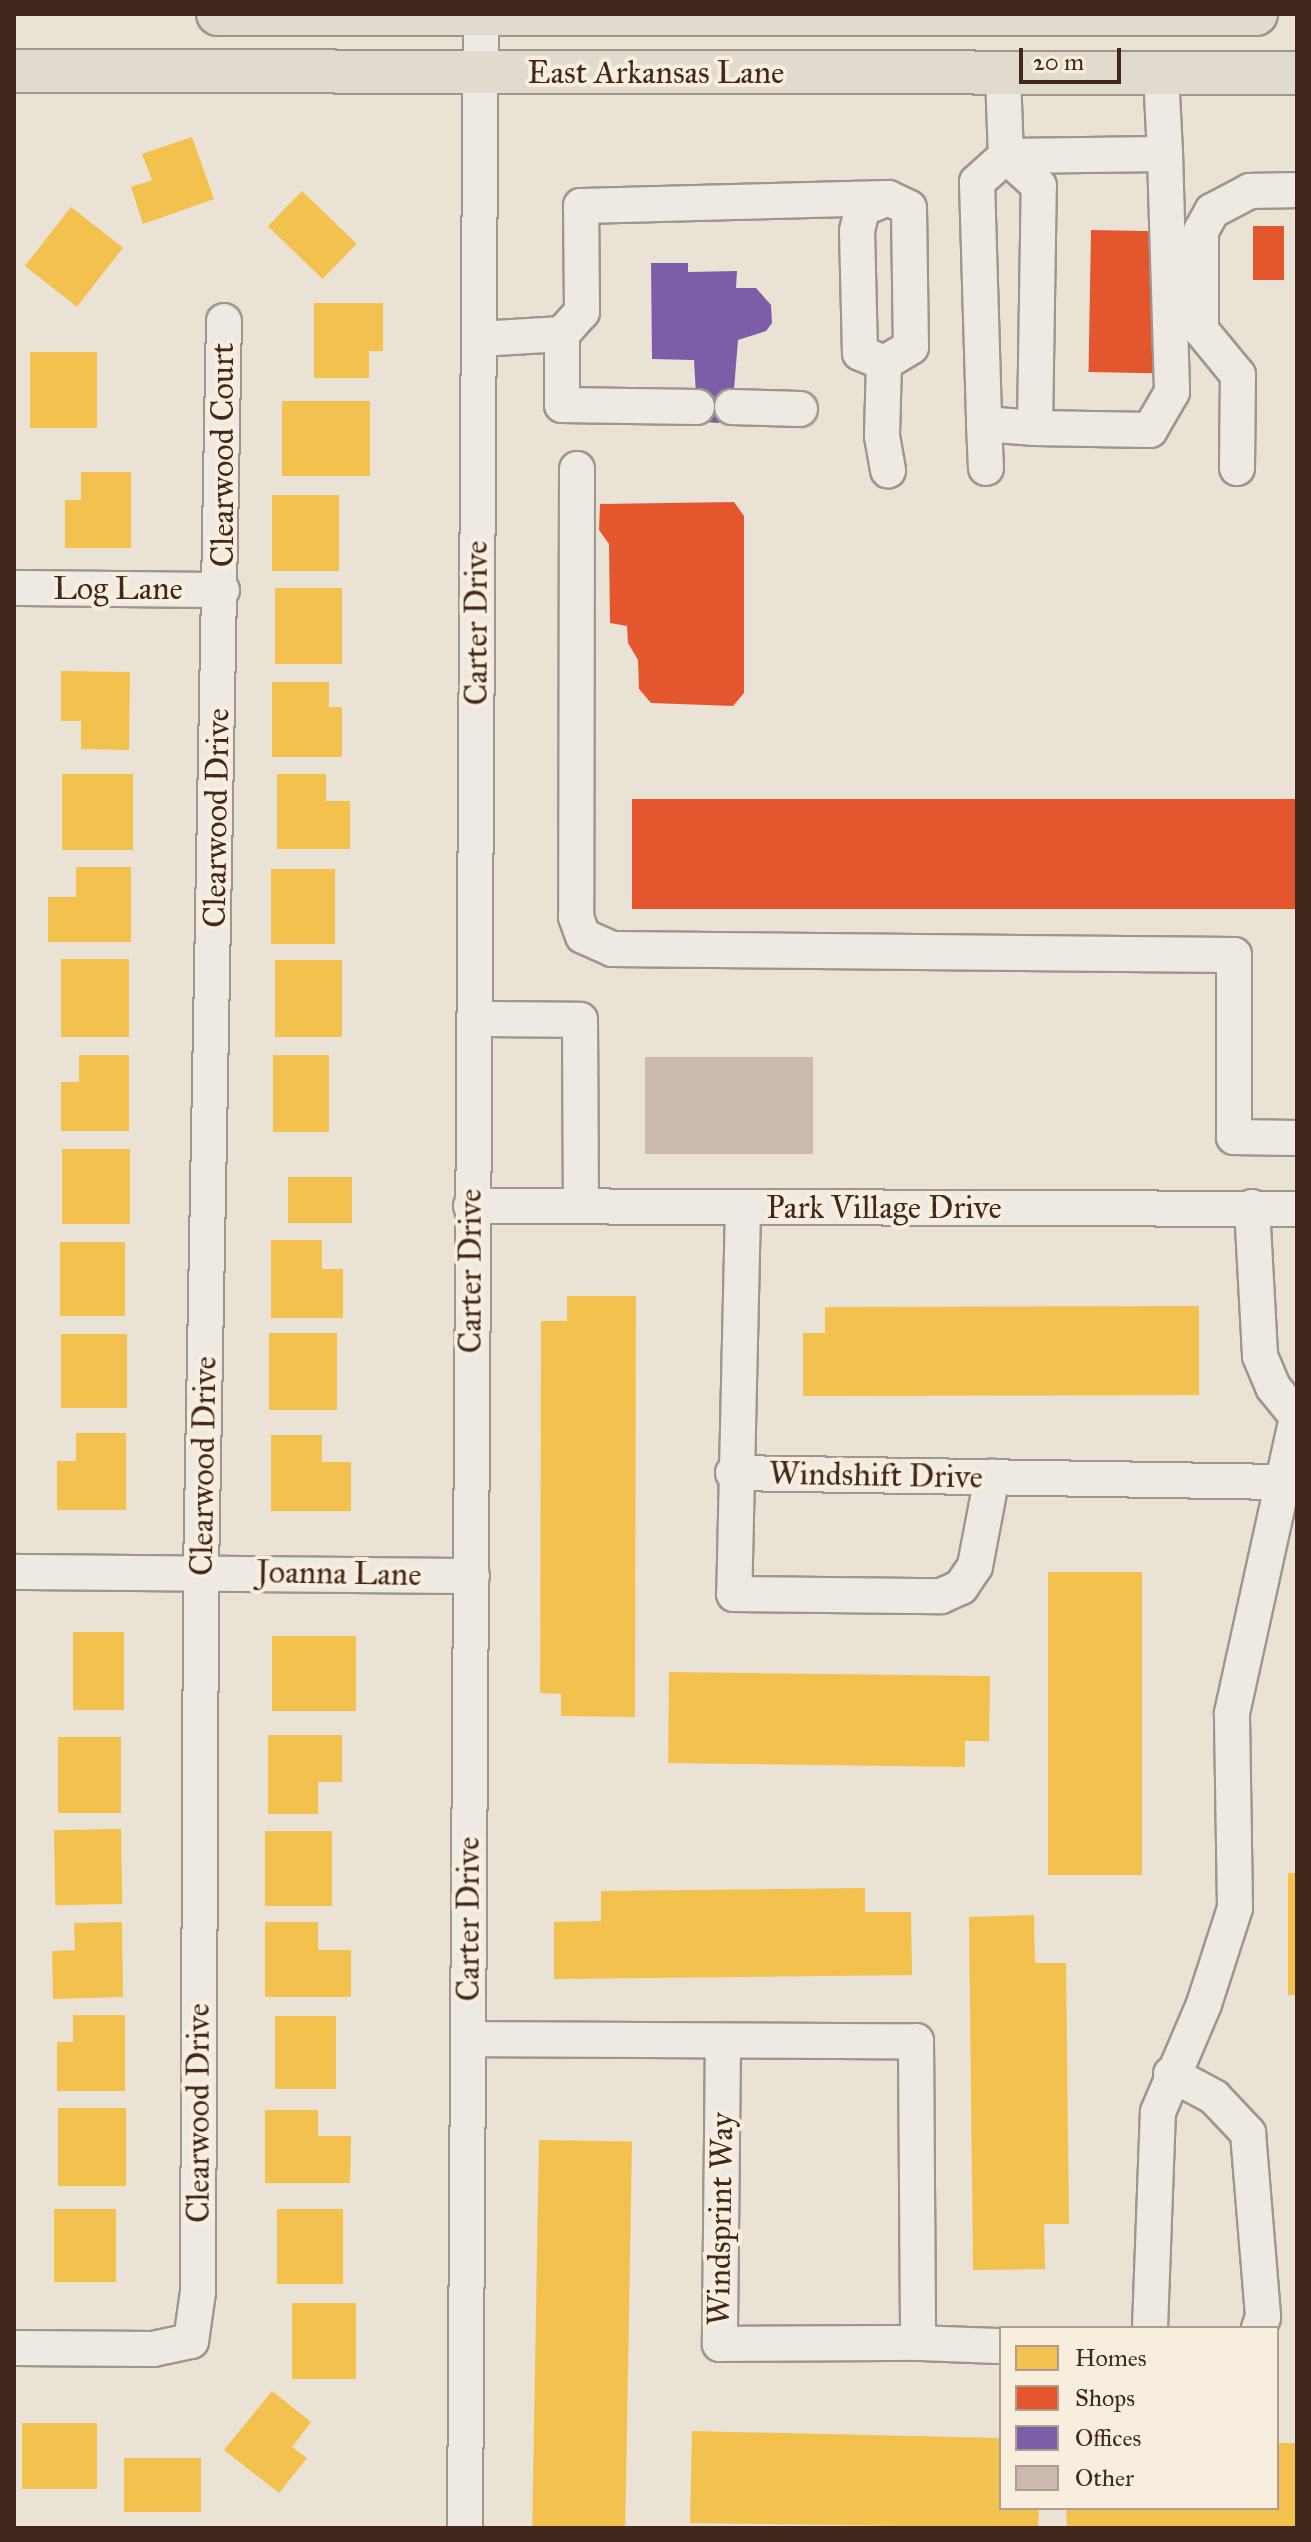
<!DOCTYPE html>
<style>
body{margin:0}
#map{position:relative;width:1311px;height:2542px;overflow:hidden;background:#eae2d4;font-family:"IM FELL Great Primer",serif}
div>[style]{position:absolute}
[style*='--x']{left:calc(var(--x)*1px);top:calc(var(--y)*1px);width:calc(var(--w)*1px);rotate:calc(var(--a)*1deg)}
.homes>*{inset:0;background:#f2c14e;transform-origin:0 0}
.shops>*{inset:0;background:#e4572e;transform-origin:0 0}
.offices>*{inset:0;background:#7b5ea7}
.building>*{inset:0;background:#cbb9b0;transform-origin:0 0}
.roads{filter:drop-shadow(2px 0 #9f978e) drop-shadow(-2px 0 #9f978e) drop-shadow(0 2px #9f978e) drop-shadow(0 -2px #9f978e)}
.minor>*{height:34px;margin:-17px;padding:0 17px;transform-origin:17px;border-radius:17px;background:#eeeae3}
.major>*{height:42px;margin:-21px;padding:0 21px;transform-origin:21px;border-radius:21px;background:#e1dace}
span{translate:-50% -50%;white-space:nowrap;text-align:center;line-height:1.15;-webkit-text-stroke:8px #f7eede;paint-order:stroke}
.street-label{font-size:32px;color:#41271c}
.frame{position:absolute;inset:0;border:16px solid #41271c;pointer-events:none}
.legend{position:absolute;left:999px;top:2326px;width:280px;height:184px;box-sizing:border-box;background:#f7eede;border:2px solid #ae9e90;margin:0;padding:10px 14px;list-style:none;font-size:24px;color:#41271c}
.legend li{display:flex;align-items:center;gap:16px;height:40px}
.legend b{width:40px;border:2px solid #ae9e90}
.scale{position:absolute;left:1019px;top:48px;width:102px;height:36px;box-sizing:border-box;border:4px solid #41271c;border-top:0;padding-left:10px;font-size:24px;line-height:28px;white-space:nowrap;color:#41271c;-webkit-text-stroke:6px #f7eede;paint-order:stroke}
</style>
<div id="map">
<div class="homes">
<i style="clip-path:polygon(192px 137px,214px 199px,143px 224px,131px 187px,152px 180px,142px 154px)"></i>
<i style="left:302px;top:191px;width:76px;height:49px;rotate:44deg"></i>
<i style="left:71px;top:207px;width:66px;height:75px;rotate:38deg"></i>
<i style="clip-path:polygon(314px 303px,383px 303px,383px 351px,369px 351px,369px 378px,314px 378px)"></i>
<i style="left:30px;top:352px;width:67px;height:76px"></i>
<i style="left:282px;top:401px;width:88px;height:75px"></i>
<i style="clip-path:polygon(81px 472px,131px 472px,131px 548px,65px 548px,65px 500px,81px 500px)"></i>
<i style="left:272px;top:495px;width:67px;height:76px"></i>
<i style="left:275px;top:588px;width:67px;height:76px"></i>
<i style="clip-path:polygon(61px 671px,130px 672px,129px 750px,81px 749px,81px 721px,61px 721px)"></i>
<i style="clip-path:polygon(272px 682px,329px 682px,329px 707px,342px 707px,342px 757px,272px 757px)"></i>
<i style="left:62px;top:774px;width:71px;height:76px"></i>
<i style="clip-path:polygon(277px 774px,326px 774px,326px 801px,350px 801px,350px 849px,277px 849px)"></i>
<i style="clip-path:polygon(76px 867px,131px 867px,131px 942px,48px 942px,48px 897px,76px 897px)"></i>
<i style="left:271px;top:869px;width:64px;height:75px"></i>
<i style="left:61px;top:959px;width:68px;height:78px"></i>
<i style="left:275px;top:960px;width:67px;height:77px"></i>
<i style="clip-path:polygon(79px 1055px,129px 1055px,129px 1131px,61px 1131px,61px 1082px,79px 1082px)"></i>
<i style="left:273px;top:1055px;width:56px;height:77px"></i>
<i style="left:62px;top:1149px;width:68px;height:75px"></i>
<i style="left:288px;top:1177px;width:64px;height:46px"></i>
<i style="clip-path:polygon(271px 1240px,322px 1240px,322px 1269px,343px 1269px,343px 1318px,271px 1318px)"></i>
<i style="left:60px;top:1242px;width:65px;height:74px"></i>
<i style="clip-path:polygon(567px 1296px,636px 1296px,635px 1717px,561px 1716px,561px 1694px,540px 1693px,541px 1321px,567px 1321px)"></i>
<i style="clip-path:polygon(1199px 1306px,1199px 1395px,803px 1396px,803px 1333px,825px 1333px,825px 1307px)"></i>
<i style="left:269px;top:1333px;width:68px;height:77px"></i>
<i style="left:61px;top:1334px;width:66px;height:74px"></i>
<i style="clip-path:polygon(76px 1433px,126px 1433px,126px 1510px,57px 1510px,57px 1461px,76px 1461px)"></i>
<i style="clip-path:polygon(271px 1435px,322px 1435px,322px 1462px,351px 1462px,351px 1511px,271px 1511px)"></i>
<i style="left:1048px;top:1572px;width:94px;height:303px"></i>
<i style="left:73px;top:1632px;width:51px;height:78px"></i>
<i style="left:272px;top:1636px;width:84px;height:75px"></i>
<i style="clip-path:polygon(669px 1672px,990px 1676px,989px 1741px,965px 1741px,965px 1767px,668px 1763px)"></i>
<i style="clip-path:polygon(268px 1735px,342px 1735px,342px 1782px,318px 1782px,318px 1814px,268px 1814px)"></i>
<i style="left:58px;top:1737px;width:63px;height:76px"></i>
<i style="left:121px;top:1829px;width:75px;height:67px;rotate:89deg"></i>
<i style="left:265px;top:1831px;width:67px;height:75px"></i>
<i style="left:1288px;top:1873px;width:9px;height:122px"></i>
<i style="clip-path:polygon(865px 1888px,865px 1912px,911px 1912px,912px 1975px,554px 1979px,554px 1922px,601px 1921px,601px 1891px)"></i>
<i style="clip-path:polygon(1034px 1915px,1035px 1963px,1066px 1963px,1069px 2224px,1044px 2224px,1045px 2269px,973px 2270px,969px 1917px)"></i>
<i style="clip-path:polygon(122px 1922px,123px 1997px,53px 1999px,52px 1951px,75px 1950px,74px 1923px)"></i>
<i style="clip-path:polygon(265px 1922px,318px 1922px,318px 1950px,351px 1950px,351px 1997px,265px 1997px)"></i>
<i style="clip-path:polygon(73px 2015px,125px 2015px,125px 2091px,57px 2091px,57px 2042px,73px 2042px)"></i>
<i style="left:275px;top:2016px;width:61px;height:73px"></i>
<i style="left:58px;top:2108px;width:68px;height:78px"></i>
<i style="clip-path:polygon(265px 2110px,318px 2110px,318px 2136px,351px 2136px,350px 2183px,265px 2183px)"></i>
<i style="left:539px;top:2140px;width:93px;height:388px;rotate:1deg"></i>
<i style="left:54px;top:2209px;width:62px;height:73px"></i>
<i style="left:277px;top:2209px;width:66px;height:75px"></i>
<i style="left:292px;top:2303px;width:64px;height:76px"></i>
<i style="clip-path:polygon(272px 2391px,311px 2422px,292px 2447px,307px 2458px,279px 2493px,224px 2450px)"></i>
<i style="left:22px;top:2423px;width:75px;height:66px"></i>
<i style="clip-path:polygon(692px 2431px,1001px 2438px,1001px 2508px,1039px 2508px,1038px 2528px,690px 2523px)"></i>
<i style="clip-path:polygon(1277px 2443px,1297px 2443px,1297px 2528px,1067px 2528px,1066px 2508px,1277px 2508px)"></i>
<i style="left:124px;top:2458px;width:77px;height:54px"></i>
</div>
<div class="shops">
<i style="left:1284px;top:226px;width:54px;height:31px;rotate:90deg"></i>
<i style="left:1091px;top:230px;width:67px;height:142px;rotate:1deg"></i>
<i style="clip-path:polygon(734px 502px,744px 516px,744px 693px,733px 706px,651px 703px,639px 689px,638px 660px,628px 643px,627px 626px,610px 623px,609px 544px,599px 530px,600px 504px)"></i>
<i style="left:632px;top:799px;width:665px;height:110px"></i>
</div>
<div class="offices">
<i style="clip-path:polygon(651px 263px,688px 263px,688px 272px,737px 271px,736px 288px,756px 288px,771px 305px,772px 323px,766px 331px,738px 340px,733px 402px,719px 423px,704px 422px,697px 412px,694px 360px,652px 359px)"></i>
</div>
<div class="building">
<i style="left:645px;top:1057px;width:168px;height:97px"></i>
</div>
<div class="roads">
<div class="minor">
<i style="--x:1161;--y:74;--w:80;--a:87.1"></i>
<i style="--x:1003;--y:75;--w:81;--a:87.9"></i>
<i style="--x:1006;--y:156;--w:39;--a:138"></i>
<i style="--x:977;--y:182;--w:242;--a:88.3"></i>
<i style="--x:984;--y:424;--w:51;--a:4.5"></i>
<i style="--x:1035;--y:428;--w:242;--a:-89.1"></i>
<i style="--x:1039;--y:186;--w:45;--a:-137.7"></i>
<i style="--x:1006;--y:156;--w:159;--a:-0.7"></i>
<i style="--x:1165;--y:154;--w:238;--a:88.3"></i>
<i style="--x:1172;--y:392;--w:44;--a:120.1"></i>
<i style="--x:1150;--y:430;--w:115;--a:-179"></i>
<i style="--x:562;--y:334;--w:71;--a:90"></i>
<i style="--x:562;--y:405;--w:135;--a:0.8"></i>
<i style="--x:479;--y:339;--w:83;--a:-3.4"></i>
<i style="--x:562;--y:334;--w:30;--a:-48"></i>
<i style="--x:582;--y:312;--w:106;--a:-90.5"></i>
<i style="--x:581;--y:206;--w:307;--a:-1.5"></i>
<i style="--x:884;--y:363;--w:26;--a:-157"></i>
<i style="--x:860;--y:353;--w:122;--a:-91.4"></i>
<i style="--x:857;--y:231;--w:23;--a:-77"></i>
<i style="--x:862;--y:209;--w:28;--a:-23"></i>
<i style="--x:888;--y:198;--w:23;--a:25"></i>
<i style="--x:909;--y:208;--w:139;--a:89.2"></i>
<i style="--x:911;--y:347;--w:31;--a:149"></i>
<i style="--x:884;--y:363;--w:73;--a:91.6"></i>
<i style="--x:882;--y:436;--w:35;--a:80"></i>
<i style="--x:732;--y:407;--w:68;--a:1.7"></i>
<i style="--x:984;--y:424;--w:44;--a:87.4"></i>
<i style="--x:1237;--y:468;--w:93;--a:-89.4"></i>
<i style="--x:1238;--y:375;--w:58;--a:-129.4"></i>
<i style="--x:1201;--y:330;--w:99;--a:-90"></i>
<i style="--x:1201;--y:231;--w:23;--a:-61"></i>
<i style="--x:1212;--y:211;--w:43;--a:-27.8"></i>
<i style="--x:1250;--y:191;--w:47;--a:-1.2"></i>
<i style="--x:577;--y:469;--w:448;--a:90.1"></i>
<i style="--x:576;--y:917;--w:20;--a:70"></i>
<i style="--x:583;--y:936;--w:32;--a:24"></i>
<i style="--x:612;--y:949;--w:622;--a:0.55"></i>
<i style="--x:1234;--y:955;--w:182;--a:90"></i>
<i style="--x:1234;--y:1137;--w:63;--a:0.9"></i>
<i style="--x:14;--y:588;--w:208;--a:0.6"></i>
<i style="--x:475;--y:1019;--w:105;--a:0.5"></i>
<i style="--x:580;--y:1020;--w:186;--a:89.7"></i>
<i style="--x:471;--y:1206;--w:826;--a:0.21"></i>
<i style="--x:1252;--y:1207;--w:149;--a:86.9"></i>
<i style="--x:1260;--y:1356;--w:34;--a:67"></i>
<i style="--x:1273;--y:1387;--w:38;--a:51"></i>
<i style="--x:743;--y:1208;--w:386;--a:91.3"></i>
<i style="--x:734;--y:1594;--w:207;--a:0.6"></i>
<i style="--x:941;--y:1596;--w:22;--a:-24"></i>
<i style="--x:961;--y:1587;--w:25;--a:-56"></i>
<i style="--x:975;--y:1566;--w:91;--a:-79.2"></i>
<i style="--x:733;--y:1473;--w:551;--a:0.94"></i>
<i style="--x:14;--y:1572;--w:458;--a:0.5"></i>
<i style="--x:469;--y:2039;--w:447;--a:0.3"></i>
<i style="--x:916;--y:2041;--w:302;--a:89.6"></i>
<i style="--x:918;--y:2343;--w:83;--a:2.1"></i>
<i style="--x:723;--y:2041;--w:303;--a:90.6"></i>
<i style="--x:720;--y:2344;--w:198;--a:-0.3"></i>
<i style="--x:1171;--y:2074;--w:49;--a:28.1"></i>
<i style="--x:1214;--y:2097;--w:50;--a:46.6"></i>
<i style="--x:1248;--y:2133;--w:185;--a:85.3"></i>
<i style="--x:1263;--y:2317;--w:12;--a:110"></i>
<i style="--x:1150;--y:2328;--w:216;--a:-87.9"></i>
<i style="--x:1158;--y:2112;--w:117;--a:-66.9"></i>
<i style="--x:1204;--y:2004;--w:101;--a:-72.1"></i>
<i style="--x:1235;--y:1908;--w:195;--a:-90.9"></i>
<i style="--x:1232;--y:1713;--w:303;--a:-77.6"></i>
<i style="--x:14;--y:2348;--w:139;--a:0.4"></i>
<i style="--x:153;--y:2349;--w:39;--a:-12"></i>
<i style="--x:191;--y:2341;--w:49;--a:-81.9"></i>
<i style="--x:198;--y:2292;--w:720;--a:-89.76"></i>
<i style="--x:201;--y:1572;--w:1251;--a:-88.95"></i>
<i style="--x:465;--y:2528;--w:2514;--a:-89.64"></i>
</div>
<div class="major">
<i style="--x:218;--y:14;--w:1038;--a:0"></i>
<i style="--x:14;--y:71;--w:1283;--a:0.09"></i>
</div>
</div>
<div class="street-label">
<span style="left:656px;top:73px">East Arkansas Lane</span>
<span style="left:223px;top:455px;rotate:-90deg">Clearwood Court</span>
<span style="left:118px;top:589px">Log Lane</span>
<span style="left:477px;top:623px;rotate:-90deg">Carter Drive</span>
<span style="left:217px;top:818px;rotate:-89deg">Clearwood Drive</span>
<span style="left:884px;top:1208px">Park Village Drive</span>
<span style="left:471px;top:1271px;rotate:-90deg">Carter Drive</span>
<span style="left:204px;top:1466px;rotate:-89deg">Clearwood Drive</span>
<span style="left:876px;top:1476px;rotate:1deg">Windshift Drive</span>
<span style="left:339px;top:1574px;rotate:1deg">Joanna Lane</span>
<span style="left:469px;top:1919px;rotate:-90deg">Carter Drive</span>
<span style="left:199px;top:2113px;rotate:-90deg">Clearwood Drive</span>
<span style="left:721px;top:2219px;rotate:-89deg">Windsprint Way</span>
</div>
<div class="frame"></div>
<ul class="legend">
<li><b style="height:22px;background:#f2c14e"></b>Homes</li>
<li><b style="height:22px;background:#e4572e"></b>Shops</li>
<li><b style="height:22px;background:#7b5ea7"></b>Offices</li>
<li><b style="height:22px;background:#cbb9b0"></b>Other</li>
</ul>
<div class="scale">20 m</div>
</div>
